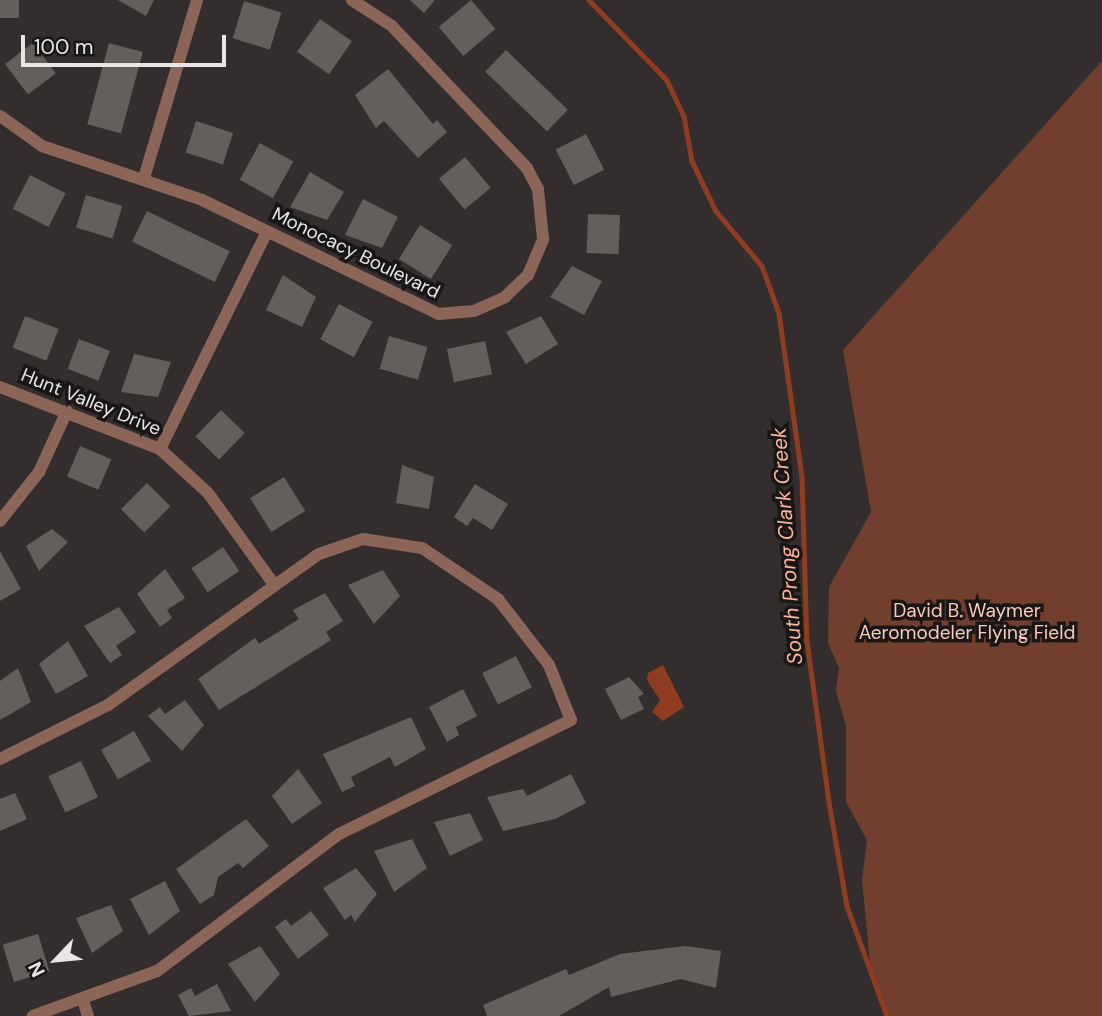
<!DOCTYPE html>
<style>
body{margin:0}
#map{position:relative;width:1102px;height:1016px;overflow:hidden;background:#332e2d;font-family:"DM Sans",sans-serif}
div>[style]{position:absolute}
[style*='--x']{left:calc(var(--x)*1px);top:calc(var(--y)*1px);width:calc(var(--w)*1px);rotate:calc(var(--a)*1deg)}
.green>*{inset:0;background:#723e2d}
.water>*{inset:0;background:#903c21}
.stream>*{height:4.5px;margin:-2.25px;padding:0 2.25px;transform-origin:2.25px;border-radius:2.25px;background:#903c21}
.building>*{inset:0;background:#645f5d;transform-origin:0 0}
.street>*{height:12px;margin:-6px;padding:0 6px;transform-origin:6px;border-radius:6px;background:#8c6559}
span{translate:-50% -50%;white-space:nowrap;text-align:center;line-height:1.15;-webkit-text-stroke:7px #191716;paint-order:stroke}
.street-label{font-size:19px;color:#e8e5e4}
.park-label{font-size:19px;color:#fccbbc}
.water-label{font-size:21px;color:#fcb49d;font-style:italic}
.north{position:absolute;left:21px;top:925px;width:70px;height:70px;-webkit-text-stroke:5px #191716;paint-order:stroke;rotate:244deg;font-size:19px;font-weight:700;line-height:28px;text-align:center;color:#e8e5e4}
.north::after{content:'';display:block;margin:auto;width:24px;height:32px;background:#e8e5e4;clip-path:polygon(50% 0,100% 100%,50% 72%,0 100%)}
.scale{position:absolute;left:21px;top:35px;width:205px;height:32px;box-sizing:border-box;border:4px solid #e8e5e4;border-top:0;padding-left:9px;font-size:21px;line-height:24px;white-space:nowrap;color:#e8e5e4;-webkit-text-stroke:5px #191716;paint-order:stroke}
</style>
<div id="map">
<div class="green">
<i style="clip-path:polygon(1102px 61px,1102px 1016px,885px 1016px,871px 973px,862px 880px,867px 840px,846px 802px,846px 726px,836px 691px,839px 668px,828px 643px,829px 587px,871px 512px,843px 350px)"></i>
</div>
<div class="water">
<i style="clip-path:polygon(663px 665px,684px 707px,663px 721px,652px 712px,660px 700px,647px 680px,648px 673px)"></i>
</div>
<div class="stream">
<i style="--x:589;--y:0;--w:112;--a:45.7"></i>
<i style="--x:667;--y:80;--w:40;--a:65"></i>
<i style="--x:684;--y:116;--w:46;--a:79.9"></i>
<i style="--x:692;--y:161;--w:55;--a:64.4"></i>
<i style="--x:716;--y:211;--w:72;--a:50.1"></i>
<i style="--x:762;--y:266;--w:50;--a:70.1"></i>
<i style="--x:779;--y:313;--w:166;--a:82"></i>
<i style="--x:802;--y:477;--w:164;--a:88.3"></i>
<i style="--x:807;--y:641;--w:162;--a:82.2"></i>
<i style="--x:829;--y:802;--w:106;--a:80.2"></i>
<i style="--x:847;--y:906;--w:117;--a:70"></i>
</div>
<div class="building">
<i style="left:0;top:0;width:19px;height:18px"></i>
<i style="clip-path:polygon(118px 0,154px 0,146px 16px)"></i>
<i style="clip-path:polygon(410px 0,435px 0,424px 13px)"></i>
<i style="left:471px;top:0;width:38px;height:42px;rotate:50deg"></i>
<i style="left:244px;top:1px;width:39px;height:39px;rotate:17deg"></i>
<i style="left:320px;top:19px;width:39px;height:40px;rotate:35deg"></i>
<i style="left:33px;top:43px;width:38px;height:35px;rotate:53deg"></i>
<i style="left:109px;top:43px;width:35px;height:84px;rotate:15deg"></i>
<i style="left:506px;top:50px;width:86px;height:30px;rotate:44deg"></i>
<i style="clip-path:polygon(388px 69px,433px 124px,437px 120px,447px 132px,418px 158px,384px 121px,376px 128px,355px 95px)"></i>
<i style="left:196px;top:121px;width:39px;height:33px;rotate:18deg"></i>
<i style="left:586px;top:134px;width:40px;height:34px;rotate:63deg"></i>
<i style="left:260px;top:143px;width:38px;height:42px;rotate:29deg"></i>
<i style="left:465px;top:157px;width:40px;height:34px;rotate:50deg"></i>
<i style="clip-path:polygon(310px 172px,344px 192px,327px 220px,290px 207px)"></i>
<i style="left:30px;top:175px;width:40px;height:38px;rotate:27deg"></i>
<i style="left:86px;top:195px;width:38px;height:34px;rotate:17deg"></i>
<i style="clip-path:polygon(363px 199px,398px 217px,382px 248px,345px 235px)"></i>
<i style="left:147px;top:211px;width:92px;height:34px;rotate:26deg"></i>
<i style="left:588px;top:214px;width:32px;height:39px;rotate:2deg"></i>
<i style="left:420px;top:225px;width:38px;height:40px;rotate:32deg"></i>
<i style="clip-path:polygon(572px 266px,602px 281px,584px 315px,550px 297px)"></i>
<i style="clip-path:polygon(283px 275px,316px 297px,302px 327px,266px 310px)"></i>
<i style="left:339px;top:304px;width:38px;height:40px;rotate:28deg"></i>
<i style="left:25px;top:316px;width:36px;height:34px;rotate:21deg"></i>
<i style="clip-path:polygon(541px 316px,558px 344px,526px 364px,506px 332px)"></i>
<i style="left:389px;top:336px;width:40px;height:34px;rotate:16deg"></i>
<i style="left:79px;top:339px;width:33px;height:32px;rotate:21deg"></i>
<i style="left:485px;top:341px;width:34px;height:39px;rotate:78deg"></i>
<i style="clip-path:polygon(134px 354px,171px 362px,158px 397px,121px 392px)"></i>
<i style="left:221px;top:410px;width:33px;height:37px;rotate:44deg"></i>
<i style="left:80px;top:446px;width:34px;height:33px;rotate:23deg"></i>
<i style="clip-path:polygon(402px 465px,434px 477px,429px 509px,396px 503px)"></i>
<i style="left:284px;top:477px;width:40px;height:40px;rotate:58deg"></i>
<i style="left:147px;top:483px;width:33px;height:37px;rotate:45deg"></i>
<i style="clip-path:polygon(475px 484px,508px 504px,492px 530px,473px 518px,467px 526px,454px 517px)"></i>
<i style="clip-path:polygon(52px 529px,68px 542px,39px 571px,26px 546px)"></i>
<i style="left:223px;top:547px;width:29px;height:38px;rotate:56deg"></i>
<i style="clip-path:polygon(0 551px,21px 589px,0 601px)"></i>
<i style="clip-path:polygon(165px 569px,185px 598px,167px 610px,172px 618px,160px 627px,137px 594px)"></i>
<i style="clip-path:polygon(383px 570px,400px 596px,374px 624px,348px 585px)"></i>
<i style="clip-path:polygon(325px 593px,343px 621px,326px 632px,331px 640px,219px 710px,198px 679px,255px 638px,259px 644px,299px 619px,293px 610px)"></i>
<i style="clip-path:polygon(119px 607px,136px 632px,116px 646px,122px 655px,110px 663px,84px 626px)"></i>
<i style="clip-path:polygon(68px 641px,88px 676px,56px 694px,39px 664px)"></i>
<i style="left:516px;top:656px;width:35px;height:38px;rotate:63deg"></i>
<i style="clip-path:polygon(18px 668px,31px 702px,0 720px,0 681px)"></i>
<i style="clip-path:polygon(629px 677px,644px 694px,638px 697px,644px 709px,621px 720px,605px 689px)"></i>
<i style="clip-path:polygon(463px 689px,477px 716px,456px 727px,459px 735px,447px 742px,429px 707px)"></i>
<i style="clip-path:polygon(185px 700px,204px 725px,182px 751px,148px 716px,160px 707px,165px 714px)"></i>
<i style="clip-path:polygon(411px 717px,426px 749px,395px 767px,390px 757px,351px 777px,355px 786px,342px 792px,323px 754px)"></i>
<i style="left:134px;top:731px;width:34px;height:38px;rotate:60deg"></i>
<i style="left:81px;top:761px;width:40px;height:36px;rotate:65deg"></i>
<i style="clip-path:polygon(298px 769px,322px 803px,292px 824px,272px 796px)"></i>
<i style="clip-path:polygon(571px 774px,586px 803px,555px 819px,503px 831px,487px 797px,523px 789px,527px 796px)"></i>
<i style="clip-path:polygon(15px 793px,27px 819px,0 831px,0 799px)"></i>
<i style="clip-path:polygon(470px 813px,483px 840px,450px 856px,434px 822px)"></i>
<i style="clip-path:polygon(246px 819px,269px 846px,243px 868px,238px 863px,218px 877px,214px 895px,200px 904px,176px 869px)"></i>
<i style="clip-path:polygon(412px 839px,427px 868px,394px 892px,374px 851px)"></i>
<i style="clip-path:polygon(356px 868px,377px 894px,355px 922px,351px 915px,345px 920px,323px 888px)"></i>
<i style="clip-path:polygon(165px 881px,180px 911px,149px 935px,130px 899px)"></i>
<i style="clip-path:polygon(111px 905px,123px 931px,92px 953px,76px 918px)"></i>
<i style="clip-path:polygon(311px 911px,329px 935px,298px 959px,275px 927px,286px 919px,291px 926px)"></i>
<i style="left:38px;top:934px;width:39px;height:37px;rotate:73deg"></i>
<i style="clip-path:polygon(260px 946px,280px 974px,255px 1002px,228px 964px)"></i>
<i style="clip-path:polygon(685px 946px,721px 951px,716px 988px,681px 979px,611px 997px,609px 987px,559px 1016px,487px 1016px,483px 1005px,566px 969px,569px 975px,620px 954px)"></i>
<i style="clip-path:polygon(217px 984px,231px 1011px,189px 1016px,178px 995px,191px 988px,195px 996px)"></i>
</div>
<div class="street">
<i style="--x:0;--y:116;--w:52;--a:35.5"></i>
<i style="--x:42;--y:146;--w:169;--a:18.6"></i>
<i style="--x:202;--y:200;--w:263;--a:25.7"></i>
<i style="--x:439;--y:314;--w:35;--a:-5"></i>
<i style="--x:474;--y:311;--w:34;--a:-24"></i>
<i style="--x:505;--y:297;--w:32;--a:-44"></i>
<i style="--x:528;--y:275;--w:39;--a:-67"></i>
<i style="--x:543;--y:239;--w:50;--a:-95.7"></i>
<i style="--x:538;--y:189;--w:24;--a:-118"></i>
<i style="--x:527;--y:168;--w:196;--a:-133.6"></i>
<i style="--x:392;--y:26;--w:48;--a:-147"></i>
<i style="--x:144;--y:178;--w:186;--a:-73.4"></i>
<i style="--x:0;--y:387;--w:172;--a:21.2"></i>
<i style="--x:160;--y:449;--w:65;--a:42.5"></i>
<i style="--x:208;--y:493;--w:111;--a:54.2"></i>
<i style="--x:160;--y:449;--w:242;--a:-63.8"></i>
<i style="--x:0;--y:521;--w:63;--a:-51.5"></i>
<i style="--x:39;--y:472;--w:67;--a:-65.3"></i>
<i style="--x:0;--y:759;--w:121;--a:-26.6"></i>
<i style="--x:108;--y:705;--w:259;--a:-35.6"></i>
<i style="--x:319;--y:554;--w:46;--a:-18.8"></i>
<i style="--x:363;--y:539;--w:60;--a:8.7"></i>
<i style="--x:422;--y:548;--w:92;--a:33.9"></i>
<i style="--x:498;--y:599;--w:83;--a:52.3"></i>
<i style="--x:549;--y:665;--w:59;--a:68.2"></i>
<i style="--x:571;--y:720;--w:258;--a:153.8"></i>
<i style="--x:339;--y:834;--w:228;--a:143"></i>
<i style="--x:157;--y:971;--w:132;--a:160.1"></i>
<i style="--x:83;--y:1000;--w:17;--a:73"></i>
</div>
<div class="street-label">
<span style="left:356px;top:253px;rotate:26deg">Monocacy Boulevard</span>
<span style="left:91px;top:402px;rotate:22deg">Hunt Valley Drive</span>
</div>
<div class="park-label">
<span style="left:967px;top:622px">David B. Waymer<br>Aeromodeler Flying Field</span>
</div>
<div class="water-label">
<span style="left:787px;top:546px;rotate:-94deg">South Prong Clark Creek</span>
</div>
<div class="north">N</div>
<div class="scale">100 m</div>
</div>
